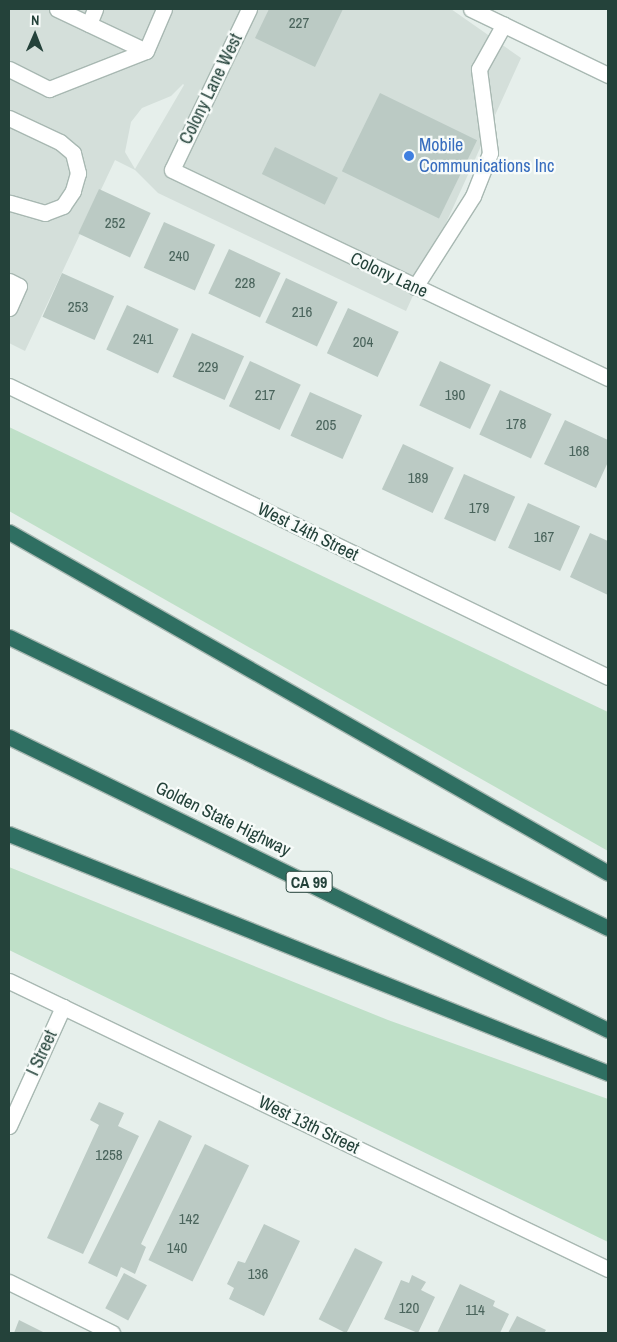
<!DOCTYPE html>
<style>
body{margin:0}
#map{position:relative;width:617px;height:1342px;overflow:hidden;background:#e6efeb;font-family:"Archivo Narrow",sans-serif}
div>[style]{position:absolute}
[style*='--x']{left:calc(var(--x)*1px);top:calc(var(--y)*1px);width:calc(var(--w)*1px);rotate:calc(var(--a)*1deg)}
.built>*{inset:0;background:#d4dfda}
.green>*{inset:0;background:#bfe0c8}
.building>*{inset:0;background:#bbcac4;transform-origin:0 0}
.roads{filter:drop-shadow(1px 0 #a8b8b2) drop-shadow(-1px 0 #a8b8b2) drop-shadow(0 1px #a8b8b2) drop-shadow(0 -1px #a8b8b2)}
.service>*{height:15px;margin:-7.5px;padding:0 7.5px;transform-origin:7.5px;border-radius:7.5px;background:#fff}
.minor>*{height:15px;margin:-7.5px;padding:0 7.5px;transform-origin:7.5px;border-radius:7.5px;background:#fff}
.tertiary>*{height:15px;margin:-7.5px;padding:0 7.5px;transform-origin:7.5px;border-radius:7.5px;background:#fff}
.motorway>*{height:15px;margin:-7.5px;padding:0 7.5px;transform-origin:7.5px;border-radius:7.5px;background:#2f6f62}
.dots>*{width:14px;height:14px;translate:-50% -50%;box-sizing:border-box;border:2px solid #f7fbf9;border-radius:50%}
span{translate:-50% -50%;white-space:nowrap;text-align:center;line-height:1.15;-webkit-text-stroke:4.5px #f7fbf9;paint-order:stroke}
.number-label{font-size:15px;color:#4a645c}
.number-label span{-webkit-text-stroke-width:0}
.shield-label span{padding:1px 4px;background:#f7fbf9;border:1px solid;border-radius:4px;-webkit-text-stroke-width:0}
.shield-label{font-size:16px;color:#24423a;font-weight:700}
.street-label{font-size:18px;color:#24423a}
.shop-label{font-size:18px;color:#366cbe}
.left{translate:0 -50%;text-align:left}
.frame{position:absolute;inset:0;border:10px solid #24423a;pointer-events:none}
.north{position:absolute;left:10px;top:10px;width:50px;height:50px;-webkit-text-stroke:4px #f7fbf9;paint-order:stroke;rotate:1deg;font-size:14px;font-weight:700;line-height:20px;text-align:center;color:#24423a}
.north::after{content:'';display:block;margin:auto;width:18px;height:22px;background:#24423a;clip-path:polygon(50% 0,100% 100%,50% 72%,0 100%)}
</style>
<div id="map">
<div class="built">
<i style="clip-path:polygon(evenodd,9px 9px,451px 9px,521px 58px,406px 311px,158px 193px,135px 170px,115px 160px,25px 351px,9px 343px,9px 9px,183px 84px,184px 85px,135px 169px,125px 152px,131px 122px,142px 108px,171px 96px,183px 84px)"></i>
</div>
<div class="green">
<i style="clip-path:polygon(9px 427px,608px 712px,608px 851px,9px 511px)"></i>
<i style="clip-path:polygon(9px 867px,388px 1020px,608px 1099px,608px 1242px,9px 950px)"></i>
</div>
<div class="building">
<i style="clip-path:polygon(269px 9px,343px 9px,315px 67px,255px 38px)"></i>
<i style="left:380px;top:93px;width:108px;height:87px;rotate:26deg"></i>
<i style="left:275px;top:147px;width:70px;height:30px;rotate:26deg"></i>
<i style="left:99px;top:189px;width:57px;height:49px;rotate:25deg"></i>
<i style="left:164px;top:222px;width:56px;height:50px;rotate:24deg"></i>
<i style="left:229px;top:249px;width:57px;height:49px;rotate:25deg"></i>
<i style="left:62px;top:273px;width:57px;height:48px;rotate:24deg"></i>
<i style="left:286px;top:278px;width:57px;height:49px;rotate:25deg"></i>
<i style="left:127px;top:305px;width:57px;height:49px;rotate:25deg"></i>
<i style="left:348px;top:308px;width:56px;height:50px;rotate:25deg"></i>
<i style="left:192px;top:333px;width:57px;height:48px;rotate:24deg"></i>
<i style="left:250px;top:361px;width:56px;height:50px;rotate:25deg"></i>
<i style="left:440px;top:361px;width:56px;height:49px;rotate:25deg"></i>
<i style="left:500px;top:390px;width:57px;height:49px;rotate:25deg"></i>
<i style="left:310px;top:392px;width:57px;height:48px;rotate:24deg"></i>
<i style="clip-path:polygon(565px 420px,608px 440px,608px 462px,596px 488px,544px 464px)"></i>
<i style="left:403px;top:444px;width:56px;height:50px;rotate:25deg"></i>
<i style="left:464px;top:474px;width:56px;height:49px;rotate:24deg"></i>
<i style="left:528px;top:503px;width:57px;height:49px;rotate:24deg"></i>
<i style="clip-path:polygon(590px 533px,608px 541px,608px 595px,570px 577px)"></i>
<i style="clip-path:polygon(99px 1102px,124px 1113px,118px 1126px,139px 1136px,83px 1254px,47px 1238px,99px 1125px,90px 1120px)"></i>
<i style="clip-path:polygon(159px 1120px,192px 1136px,141px 1244px,146px 1247px,135px 1274px,121px 1267px,117px 1277px,88px 1263px)"></i>
<i style="left:205px;top:1144px;width:49px;height:129px;rotate:26deg"></i>
<i style="clip-path:polygon(264px 1224px,300px 1241px,264px 1316px,229px 1299px,234px 1288px,227px 1284px,238px 1261px,245px 1263px)"></i>
<i style="left:355px;top:1248px;width:31px;height:80px;rotate:27deg"></i>
<i style="left:124px;top:1273px;width:26px;height:40px;rotate:28deg"></i>
<i style="clip-path:polygon(412px 1275px,426px 1282px,421px 1290px,435px 1297px,418px 1333px,384px 1319px,401px 1280px,409px 1283px)"></i>
<i style="clip-path:polygon(460px 1284px,495px 1301px,493px 1306px,509px 1314px,500px 1333px,437px 1333px)"></i>
<i style="clip-path:polygon(517px 1316px,546px 1330px,544px 1333px,508px 1333px)"></i>
<i style="clip-path:polygon(19px 1320px,45px 1333px,14px 1333px)"></i>
</div>
<div class="roads">
<div class="service">
<i style="--x:57;--y:9;--w:98;--a:25.3"></i>
<i style="--x:89;--y:24;--w:16;--a:-68"></i>
<i style="--x:9;--y:69;--w:45;--a:26.6"></i>
<i style="--x:49;--y:89;--w:104;--a:-21.4"></i>
<i style="--x:146;--y:51;--w:46;--a:-66.8"></i>
<i style="--x:9;--y:118;--w:56;--a:25.2"></i>
<i style="--x:60;--y:142;--w:17;--a:40"></i>
<i style="--x:73;--y:153;--w:21;--a:76"></i>
<i style="--x:78;--y:173;--w:19;--a:106"></i>
<i style="--x:73;--y:191;--w:18;--a:124"></i>
<i style="--x:63;--y:206;--w:19;--a:159"></i>
<i style="--x:45;--y:213;--w:37;--a:-164"></i>
<i style="--x:9;--y:281;--w:11;--a:27"></i>
<i style="--x:19;--y:286;--w:24;--a:114"></i>
<i style="--x:415;--y:287;--w:108;--a:-57.5"></i>
<i style="--x:473;--y:196;--w:46;--a:-68.4"></i>
<i style="--x:490;--y:153;--w:85;--a:-97.5"></i>
<i style="--x:479;--y:69;--w:51;--a:-60.9"></i>
<i style="--x:9;--y:1282;--w:115;--a:26.3"></i>
</div>
<div class="minor">
<i style="--x:249;--y:9;--w:178;--a:115.6"></i>
<i style="--x:172;--y:170;--w:483;--a:25.5"></i>
<i style="--x:9;--y:386;--w:666;--a:25.91"></i>
<i style="--x:9;--y:981;--w:665;--a:25.68"></i>
<i style="--x:9;--y:1126;--w:131;--a:-65.6"></i>
</div>
<div class="tertiary">
<i style="--x:471;--y:9;--w:152;--a:25.7"></i>
</div>
<div class="motorway">
<i style="--x:9;--y:532;--w:689;--a:29.65"></i>
<i style="--x:9;--y:637;--w:666;--a:25.91"></i>
<i style="--x:9;--y:737;--w:667;--a:26.07"></i>
<i style="--x:9;--y:834;--w:645;--a:21.75"></i>
</div>
</div>
<div class="dots">
<i style="left:409px;top:156px;background:#3f7fe0"></i>
</div>
<div class="number-label">
<span style="left:299px;top:23px">227</span>
<span style="left:115px;top:223px">252</span>
<span style="left:179px;top:256px">240</span>
<span style="left:245px;top:283px">228</span>
<span style="left:78px;top:307px">253</span>
<span style="left:302px;top:312px">216</span>
<span style="left:143px;top:339px">241</span>
<span style="left:363px;top:342px">204</span>
<span style="left:208px;top:367px">229</span>
<span style="left:265px;top:395px">217</span>
<span style="left:455px;top:395px">190</span>
<span style="left:516px;top:424px">178</span>
<span style="left:326px;top:425px">205</span>
<span style="left:579px;top:451px">168</span>
<span style="left:418px;top:478px">189</span>
<span style="left:479px;top:508px">179</span>
<span style="left:544px;top:537px">167</span>
<span style="left:109px;top:1155px">1258</span>
<span style="left:189px;top:1219px">142</span>
<span style="left:177px;top:1248px">140</span>
<span style="left:258px;top:1274px">136</span>
<span style="left:409px;top:1308px">120</span>
<span style="left:475px;top:1310px">114</span>
</div>
<div class="shield-label">
<span style="left:309px;top:882px">CA 99</span>
</div>
<div class="street-label">
<span style="left:211px;top:89px;rotate:-64deg">Colony Lane West</span>
<span style="left:389px;top:275px;rotate:25deg">Colony Lane</span>
<span style="left:308px;top:532px;rotate:26deg">West 14th Street</span>
<span style="left:223px;top:819px;rotate:26deg">Golden State Highway</span>
<span style="left:42px;top:1053px;rotate:-65deg">I Street</span>
<span style="left:309px;top:1125px;rotate:26deg">West 13th Street</span>
</div>
<div class="shop-label">
<span class="left" style="left:419px;top:156px">Mobile<br>Communications Inc</span>
</div>
<div class="frame"></div>
<div class="north">N</div>
</div>
